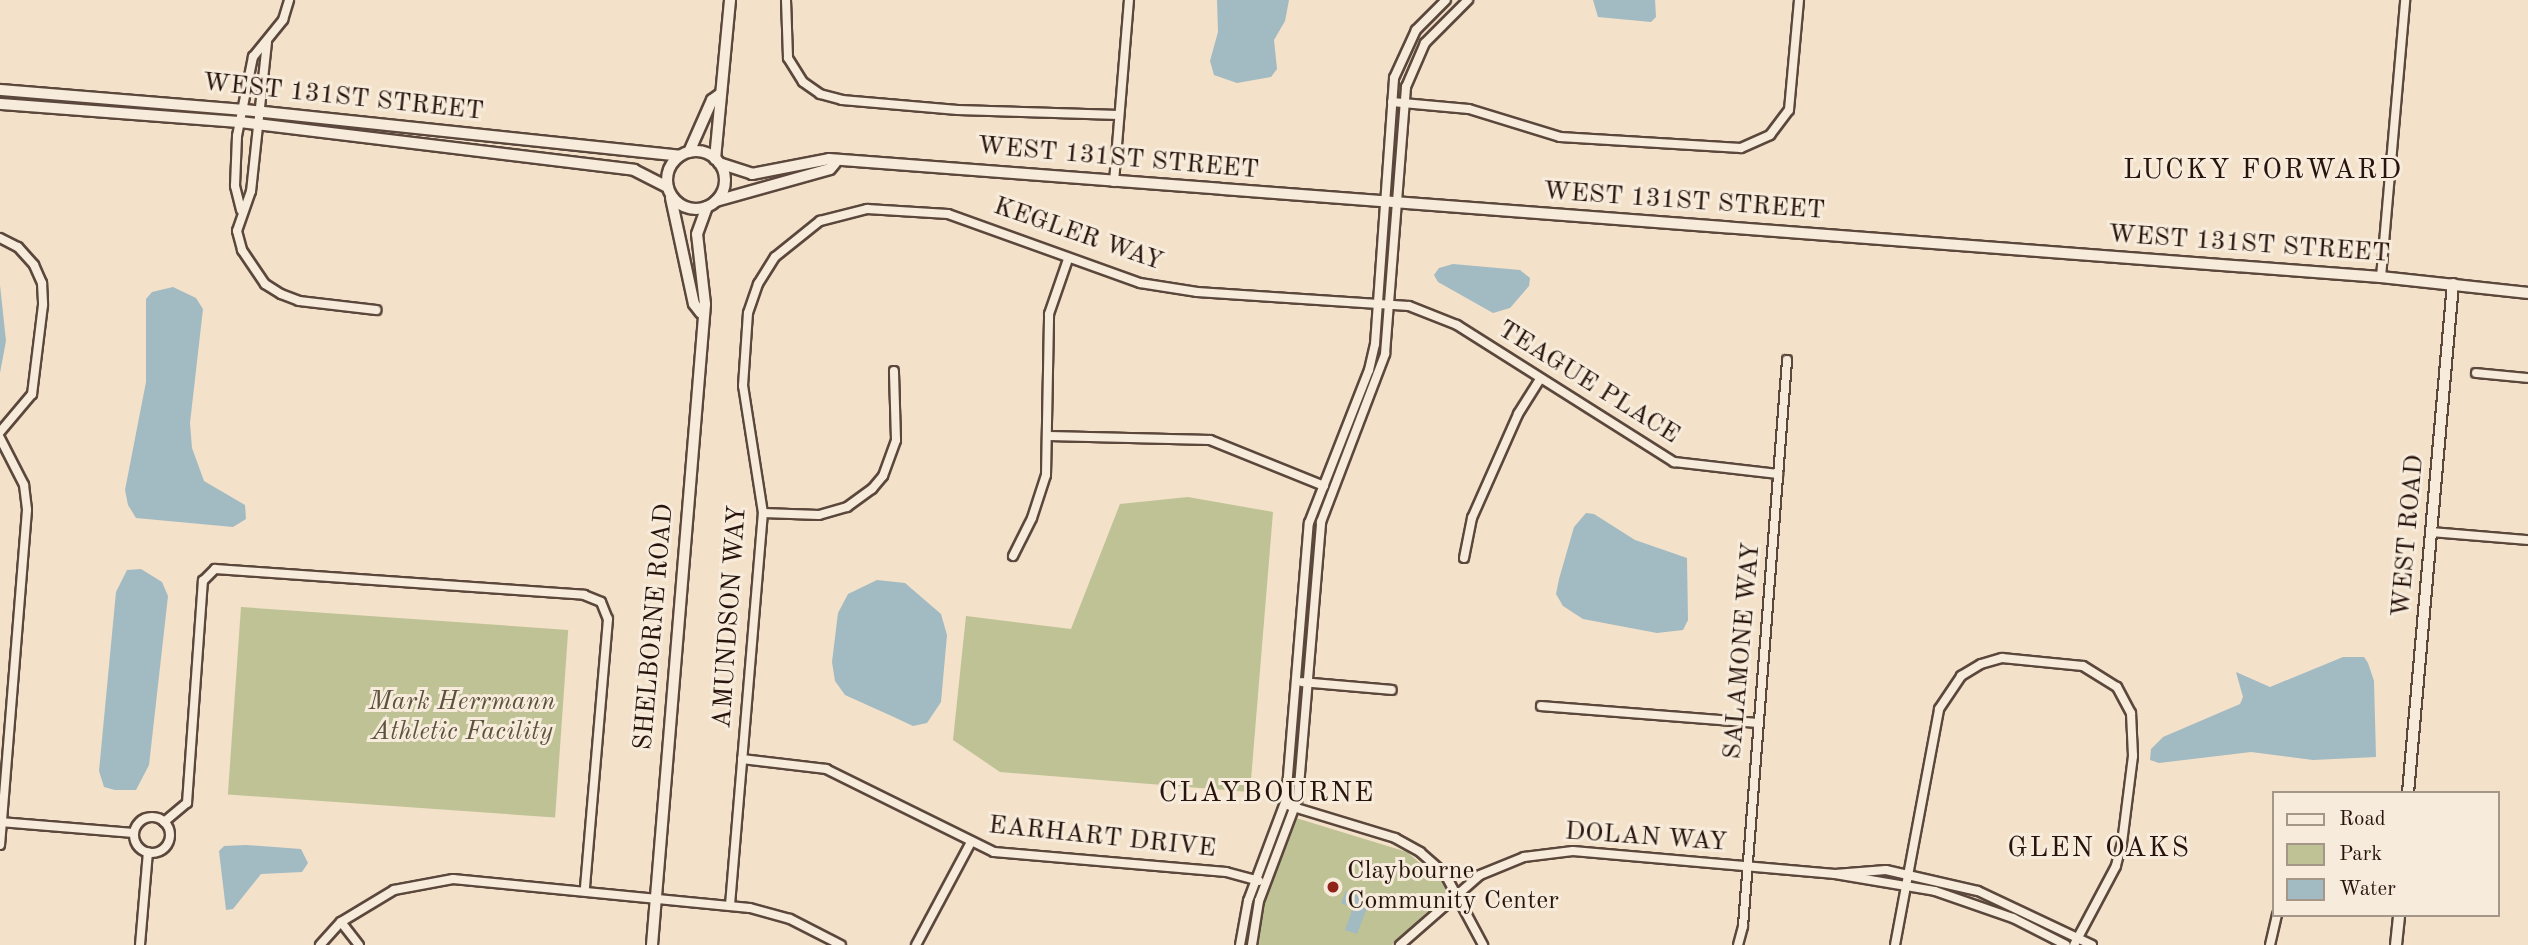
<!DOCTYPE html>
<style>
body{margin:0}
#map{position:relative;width:2528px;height:945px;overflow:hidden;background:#f3e1c9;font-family:"Old Standard TT",serif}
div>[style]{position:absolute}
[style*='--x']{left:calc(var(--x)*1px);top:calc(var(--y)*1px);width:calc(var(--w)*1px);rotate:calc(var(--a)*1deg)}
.green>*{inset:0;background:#bec294;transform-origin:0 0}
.water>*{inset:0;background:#a2bac2}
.roads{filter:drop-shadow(2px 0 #5b473c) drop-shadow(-2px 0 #5b473c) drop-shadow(0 2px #5b473c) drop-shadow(0 -2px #5b473c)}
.street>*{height:8px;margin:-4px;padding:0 4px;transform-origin:4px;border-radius:4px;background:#f7ecdc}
.street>.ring{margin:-4px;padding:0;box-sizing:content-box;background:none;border:8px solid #f7ecdc;border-radius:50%}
.secondary>*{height:10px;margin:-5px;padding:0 5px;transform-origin:5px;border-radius:5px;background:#f7ecdc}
.secondary>.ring{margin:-5px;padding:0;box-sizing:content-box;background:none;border:10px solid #f7ecdc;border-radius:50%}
.dots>*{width:19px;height:19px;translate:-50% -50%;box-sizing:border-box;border:4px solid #f7ecdc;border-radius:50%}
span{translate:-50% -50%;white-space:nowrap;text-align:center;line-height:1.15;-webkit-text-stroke:6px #f7ecdc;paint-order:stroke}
.street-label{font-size:26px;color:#28140d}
.park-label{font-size:26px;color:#5c513c;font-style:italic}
.poi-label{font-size:26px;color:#28140d}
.left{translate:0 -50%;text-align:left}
.neighbourhood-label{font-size:28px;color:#28140d;letter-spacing:2px}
.legend{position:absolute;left:2272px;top:791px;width:228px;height:126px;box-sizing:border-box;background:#f7ecdc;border:2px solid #a49689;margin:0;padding:9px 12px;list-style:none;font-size:21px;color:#28140d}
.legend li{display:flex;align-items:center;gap:14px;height:35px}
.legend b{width:35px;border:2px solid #a49689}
</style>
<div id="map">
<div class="green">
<i style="clip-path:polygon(1188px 497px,1273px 512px,1250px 792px,1000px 772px,953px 740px,966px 616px,1071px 629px,1120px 504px)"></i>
<i style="left:241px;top:607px;width:328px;height:188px;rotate:4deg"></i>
<i style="clip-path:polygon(1296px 818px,1407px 852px,1444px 884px,1446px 894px,1392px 945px,1257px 945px,1262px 901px)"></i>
</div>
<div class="water">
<i style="clip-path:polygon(1217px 0,1289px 0,1285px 21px,1274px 40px,1277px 69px,1271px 77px,1237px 83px,1214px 75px,1210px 61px,1218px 32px)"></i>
<i style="clip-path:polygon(1593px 0,1655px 0,1656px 17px,1651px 22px,1598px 17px)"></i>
<i style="clip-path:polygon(1453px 264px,1520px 270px,1530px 278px,1529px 286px,1510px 308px,1493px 313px,1438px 282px,1434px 275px,1439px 268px)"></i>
<i style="clip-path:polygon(0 285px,6px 341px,0 373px)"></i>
<i style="clip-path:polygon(173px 287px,196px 298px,203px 309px,190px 423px,192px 448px,204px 481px,245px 505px,246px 519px,233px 527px,136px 518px,128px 505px,125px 490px,146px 382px,146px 299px,152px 292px)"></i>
<i style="clip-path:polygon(1586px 513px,1594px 514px,1635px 540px,1687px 558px,1688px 620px,1683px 630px,1657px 633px,1583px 619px,1563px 606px,1556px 594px,1559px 579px,1574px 527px)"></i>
<i style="clip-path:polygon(141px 569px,162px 582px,168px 596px,149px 765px,136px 790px,115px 790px,104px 787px,99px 771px,116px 592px,127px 570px)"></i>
<i style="clip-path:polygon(877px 580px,905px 583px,941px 614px,947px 635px,941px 702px,927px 723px,913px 726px,896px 718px,845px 695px,835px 681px,832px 662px,838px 613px,848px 594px)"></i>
<i style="clip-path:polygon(2343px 657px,2364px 657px,2368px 663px,2374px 681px,2376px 757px,2313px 760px,2251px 752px,2159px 763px,2150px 760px,2151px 749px,2163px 737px,2240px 704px,2243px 697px,2236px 672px,2270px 687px)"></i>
<i style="clip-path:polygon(246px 845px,301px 849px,308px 863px,302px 872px,261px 874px,233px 909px,226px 910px,219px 851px,224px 846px)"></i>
<i style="clip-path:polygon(1346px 891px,1370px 900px,1357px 934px,1345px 930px,1353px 908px,1341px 903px)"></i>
</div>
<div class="roads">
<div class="street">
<i style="--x:786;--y:0;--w:58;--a:88"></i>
<i style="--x:788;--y:58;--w:28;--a:58"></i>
<i style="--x:803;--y:82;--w:21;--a:35"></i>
<i style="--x:820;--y:94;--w:23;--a:15"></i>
<i style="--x:842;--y:100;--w:116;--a:4.9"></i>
<i style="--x:958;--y:110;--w:161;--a:1.8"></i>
<i style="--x:267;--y:42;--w:150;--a:96.1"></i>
<i style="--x:251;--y:191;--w:42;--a:109.3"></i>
<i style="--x:237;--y:231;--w:20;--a:75"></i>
<i style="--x:242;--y:250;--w:41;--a:55.9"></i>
<i style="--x:265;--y:284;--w:19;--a:32"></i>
<i style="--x:281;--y:294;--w:19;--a:21"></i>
<i style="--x:299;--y:301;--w:78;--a:6.7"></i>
<i style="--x:1392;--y:102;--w:77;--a:5.2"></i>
<i style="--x:1469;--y:109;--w:95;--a:17.1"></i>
<i style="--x:1560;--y:137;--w:181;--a:3.5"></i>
<i style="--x:1741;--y:148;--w:32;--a:-24"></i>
<i style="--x:1770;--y:135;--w:31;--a:-53"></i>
<i style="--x:1789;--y:110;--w:110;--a:-84.8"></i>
<i style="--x:1114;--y:182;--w:183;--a:-85.3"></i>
<i style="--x:241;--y:210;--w:25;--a:-104"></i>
<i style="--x:235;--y:186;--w:50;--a:-87.7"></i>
<i style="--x:237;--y:136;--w:81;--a:-78.6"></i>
<i style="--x:253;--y:57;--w:48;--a:-51"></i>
<i style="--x:283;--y:20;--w:21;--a:-73"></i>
<i style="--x:0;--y:238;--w:20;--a:27"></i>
<i style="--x:18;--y:247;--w:24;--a:48"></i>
<i style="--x:34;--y:265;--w:20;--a:66"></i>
<i style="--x:42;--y:283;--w:22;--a:87"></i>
<i style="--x:43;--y:305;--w:90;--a:97"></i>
<i style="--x:32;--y:394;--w:50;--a:130.1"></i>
<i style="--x:2381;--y:277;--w:278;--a:-85"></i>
<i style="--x:2476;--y:373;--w:52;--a:5.5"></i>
<i style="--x:1049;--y:436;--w:161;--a:1.4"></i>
<i style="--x:1210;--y:440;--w:123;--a:22"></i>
<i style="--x:0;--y:438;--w:53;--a:62.9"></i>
<i style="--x:24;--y:485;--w:25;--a:83"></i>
<i style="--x:27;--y:510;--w:336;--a:94.6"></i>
<i style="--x:763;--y:513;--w:56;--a:2"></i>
<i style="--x:819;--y:515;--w:29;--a:-16"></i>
<i style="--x:847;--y:507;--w:31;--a:-36"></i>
<i style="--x:872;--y:489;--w:17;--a:-50"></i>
<i style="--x:883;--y:476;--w:38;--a:-70"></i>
<i style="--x:896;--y:440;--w:69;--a:-91.7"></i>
<i style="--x:2432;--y:532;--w:96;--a:4.8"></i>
<i style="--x:1013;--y:556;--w:42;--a:-63.4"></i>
<i style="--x:1032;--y:518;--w:45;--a:-72"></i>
<i style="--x:1046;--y:475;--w:161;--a:-88.9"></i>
<i style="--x:1049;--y:314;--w:58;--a:-70.9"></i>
<i style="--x:1464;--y:558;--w:41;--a:-78.7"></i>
<i style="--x:1472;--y:518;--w:114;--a:-66.1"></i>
<i style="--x:1518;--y:414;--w:41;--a:-57.8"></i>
<i style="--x:1302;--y:682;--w:90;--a:5.1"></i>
<i style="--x:1541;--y:706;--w:217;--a:4.5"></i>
<i style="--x:742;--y:759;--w:85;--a:6.8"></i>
<i style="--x:826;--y:769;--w:187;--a:26.3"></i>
<i style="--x:994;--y:852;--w:233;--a:4.9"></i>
<i style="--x:1226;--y:872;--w:34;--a:15"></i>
<i style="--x:1290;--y:806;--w:110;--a:16.9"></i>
<i style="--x:1395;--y:838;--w:29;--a:29"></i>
<i style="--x:1420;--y:852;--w:33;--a:41"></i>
<i style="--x:1445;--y:874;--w:81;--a:61.8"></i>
<i class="ring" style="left:134px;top:817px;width:28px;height:28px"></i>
<i style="--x:0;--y:822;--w:134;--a:4.7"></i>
<i style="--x:164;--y:822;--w:30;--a:-40"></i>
<i style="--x:187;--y:803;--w:223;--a:-85.9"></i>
<i style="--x:203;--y:581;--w:17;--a:-45"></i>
<i style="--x:215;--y:569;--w:370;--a:4"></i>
<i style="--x:584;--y:595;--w:18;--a:22"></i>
<i style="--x:601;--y:602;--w:18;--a:68"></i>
<i style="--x:608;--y:619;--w:270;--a:94.9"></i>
<i style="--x:1835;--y:874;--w:51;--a:-4.5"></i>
<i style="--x:1886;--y:870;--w:94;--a:12.9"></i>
<i style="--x:1978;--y:891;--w:126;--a:25.3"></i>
<i style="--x:730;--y:905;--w:393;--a:-85.2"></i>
<i style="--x:763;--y:513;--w:129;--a:-98.9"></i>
<i style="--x:743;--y:386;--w:73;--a:-86.1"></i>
<i style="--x:748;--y:313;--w:31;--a:-71"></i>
<i style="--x:758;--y:284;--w:32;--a:-58"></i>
<i style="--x:775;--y:257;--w:58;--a:-38.7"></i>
<i style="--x:820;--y:221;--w:49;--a:-14.3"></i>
<i style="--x:867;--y:209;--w:81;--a:3.5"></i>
<i style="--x:948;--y:214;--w:204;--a:19.8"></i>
<i style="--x:1140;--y:283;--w:58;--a:9"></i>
<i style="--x:1197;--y:292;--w:212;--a:3.8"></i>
<i style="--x:1409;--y:306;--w:52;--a:21.6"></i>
<i style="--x:1457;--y:325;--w:257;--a:32.3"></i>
<i style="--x:1674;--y:462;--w:105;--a:6.6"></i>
<i style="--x:341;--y:922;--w:29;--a:52"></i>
<i style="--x:140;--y:945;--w:93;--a:-85.1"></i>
<i style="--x:320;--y:945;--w:31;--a:-48"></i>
<i style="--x:341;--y:922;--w:62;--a:-31.1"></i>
<i style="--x:394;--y:890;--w:60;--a:-10.6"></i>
<i style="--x:453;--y:879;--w:298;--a:5.6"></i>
<i style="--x:750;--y:908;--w:41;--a:15.4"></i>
<i style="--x:790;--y:919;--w:57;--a:27"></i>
<i style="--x:916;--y:945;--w:115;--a:-61.9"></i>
<i style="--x:1240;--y:945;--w:45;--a:-79.7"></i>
<i style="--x:1248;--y:901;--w:108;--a:-69.4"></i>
<i style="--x:1286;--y:800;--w:278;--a:-85.3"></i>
<i style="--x:1309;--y:523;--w:164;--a:-68.6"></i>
<i style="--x:1369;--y:370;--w:27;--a:-77"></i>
<i style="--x:1375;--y:344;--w:267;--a:-85.9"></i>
<i style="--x:1394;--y:78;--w:53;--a:-65.4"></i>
<i style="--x:1416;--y:30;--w:42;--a:-45"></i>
<i style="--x:1252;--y:945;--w:45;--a:-81"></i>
<i style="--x:1259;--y:901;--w:110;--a:-69.3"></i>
<i style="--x:1298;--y:798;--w:277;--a:-85.2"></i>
<i style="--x:1321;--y:522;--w:180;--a:-69.1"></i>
<i style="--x:1385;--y:354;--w:268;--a:-85.5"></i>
<i style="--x:1406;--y:87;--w:48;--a:-66.6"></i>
<i style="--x:1425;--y:43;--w:61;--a:-45"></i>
<i style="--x:1400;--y:945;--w:106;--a:-41.2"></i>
<i style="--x:1480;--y:875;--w:48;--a:-22.2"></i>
<i style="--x:1524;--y:857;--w:49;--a:-7"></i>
<i style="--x:1573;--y:851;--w:263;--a:5"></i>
<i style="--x:1835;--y:874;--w:101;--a:9.6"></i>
<i style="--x:1935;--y:891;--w:83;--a:19.1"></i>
<i style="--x:2013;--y:918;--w:59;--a:27"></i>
<i style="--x:1738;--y:945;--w:20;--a:-75"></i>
<i style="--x:1743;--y:926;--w:568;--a:-85.55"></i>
<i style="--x:1895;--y:945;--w:240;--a:-79.4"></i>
<i style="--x:1939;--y:709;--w:40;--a:-56"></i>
<i style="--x:1961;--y:676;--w:23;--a:-31"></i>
<i style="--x:1981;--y:664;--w:22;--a:-16"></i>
<i style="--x:2002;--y:658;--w:81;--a:5.6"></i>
<i style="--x:2083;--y:666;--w:40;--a:32"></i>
<i style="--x:2117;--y:687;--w:30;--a:62"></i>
<i style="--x:2131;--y:713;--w:43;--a:87.3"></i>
<i style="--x:2133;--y:756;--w:88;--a:97.2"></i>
<i style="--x:2122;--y:843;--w:24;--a:105"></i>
<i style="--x:2116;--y:866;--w:89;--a:118"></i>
<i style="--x:2270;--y:945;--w:31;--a:-77"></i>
</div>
<div class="secondary">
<i style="--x:0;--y:90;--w:246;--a:4.7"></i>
<i style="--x:245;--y:110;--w:437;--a:6"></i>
<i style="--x:0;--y:104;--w:241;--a:4.3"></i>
<i style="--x:240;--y:122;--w:397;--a:6.9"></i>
<i style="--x:634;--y:170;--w:38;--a:27"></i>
<i class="ring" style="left:667px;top:151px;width:48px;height:48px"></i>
<i style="--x:689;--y:152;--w:57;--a:-66.1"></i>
<i style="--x:712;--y:100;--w:9;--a:-36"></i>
<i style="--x:715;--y:159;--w:160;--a:-84.6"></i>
<i style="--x:719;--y:163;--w:35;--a:18"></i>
<i style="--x:752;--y:174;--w:78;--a:-11"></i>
<i style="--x:829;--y:159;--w:1556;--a:4.35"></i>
<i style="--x:2381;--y:277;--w:148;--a:6.2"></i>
<i style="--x:671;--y:198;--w:108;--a:77.8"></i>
<i style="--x:694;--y:304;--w:11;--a:52"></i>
<i style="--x:716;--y:201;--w:118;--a:-15.7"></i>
<i style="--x:830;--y:169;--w:8;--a:-50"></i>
<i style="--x:2408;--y:793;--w:511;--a:-84.95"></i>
<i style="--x:652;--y:945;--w:643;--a:-85.27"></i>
<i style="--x:705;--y:304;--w:70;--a:-96.5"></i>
<i style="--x:697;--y:234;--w:29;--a:-70"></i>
<i style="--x:2396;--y:945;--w:30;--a:-84"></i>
</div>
</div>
<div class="dots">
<i style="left:1333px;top:887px;background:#8f2418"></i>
</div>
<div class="street-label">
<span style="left:343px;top:98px;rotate:6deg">WEST 131ST STREET</span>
<span style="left:1118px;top:159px;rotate:5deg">WEST 131ST STREET</span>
<span style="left:1684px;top:202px;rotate:4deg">WEST 131ST STREET</span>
<span style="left:1078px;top:235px;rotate:19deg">KEGLER WAY</span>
<span style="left:2249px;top:245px;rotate:4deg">WEST 131ST STREET</span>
<span style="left:1588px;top:383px;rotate:32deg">TEAGUE PLACE</span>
<span style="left:2409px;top:536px;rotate:-85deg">WEST ROAD</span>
<span style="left:731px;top:617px;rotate:-86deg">AMUNDSON WAY</span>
<span style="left:655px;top:627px;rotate:-85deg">SHELBORNE ROAD</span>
<span style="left:1743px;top:651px;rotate:-85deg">SALAMONE WAY</span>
<span style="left:1102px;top:838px;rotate:6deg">EARHART DRIVE</span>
<span style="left:1646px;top:838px;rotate:4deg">DOLAN WAY</span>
</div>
<div class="park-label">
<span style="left:462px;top:718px">Mark Herrmann<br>Athletic Facility</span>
</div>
<div class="poi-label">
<span class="left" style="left:1347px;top:887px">Claybourne<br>Community Center</span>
</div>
<div class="neighbourhood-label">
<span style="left:2263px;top:171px">LUCKY FORWARD</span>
<span style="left:1267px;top:794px">CLAYBOURNE</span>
<span style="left:2099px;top:849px">GLEN OAKS</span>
</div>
<ul class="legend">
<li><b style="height:9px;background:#f7ecdc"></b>Road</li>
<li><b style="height:19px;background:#bec294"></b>Park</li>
<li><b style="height:19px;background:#a2bac2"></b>Water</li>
</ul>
</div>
